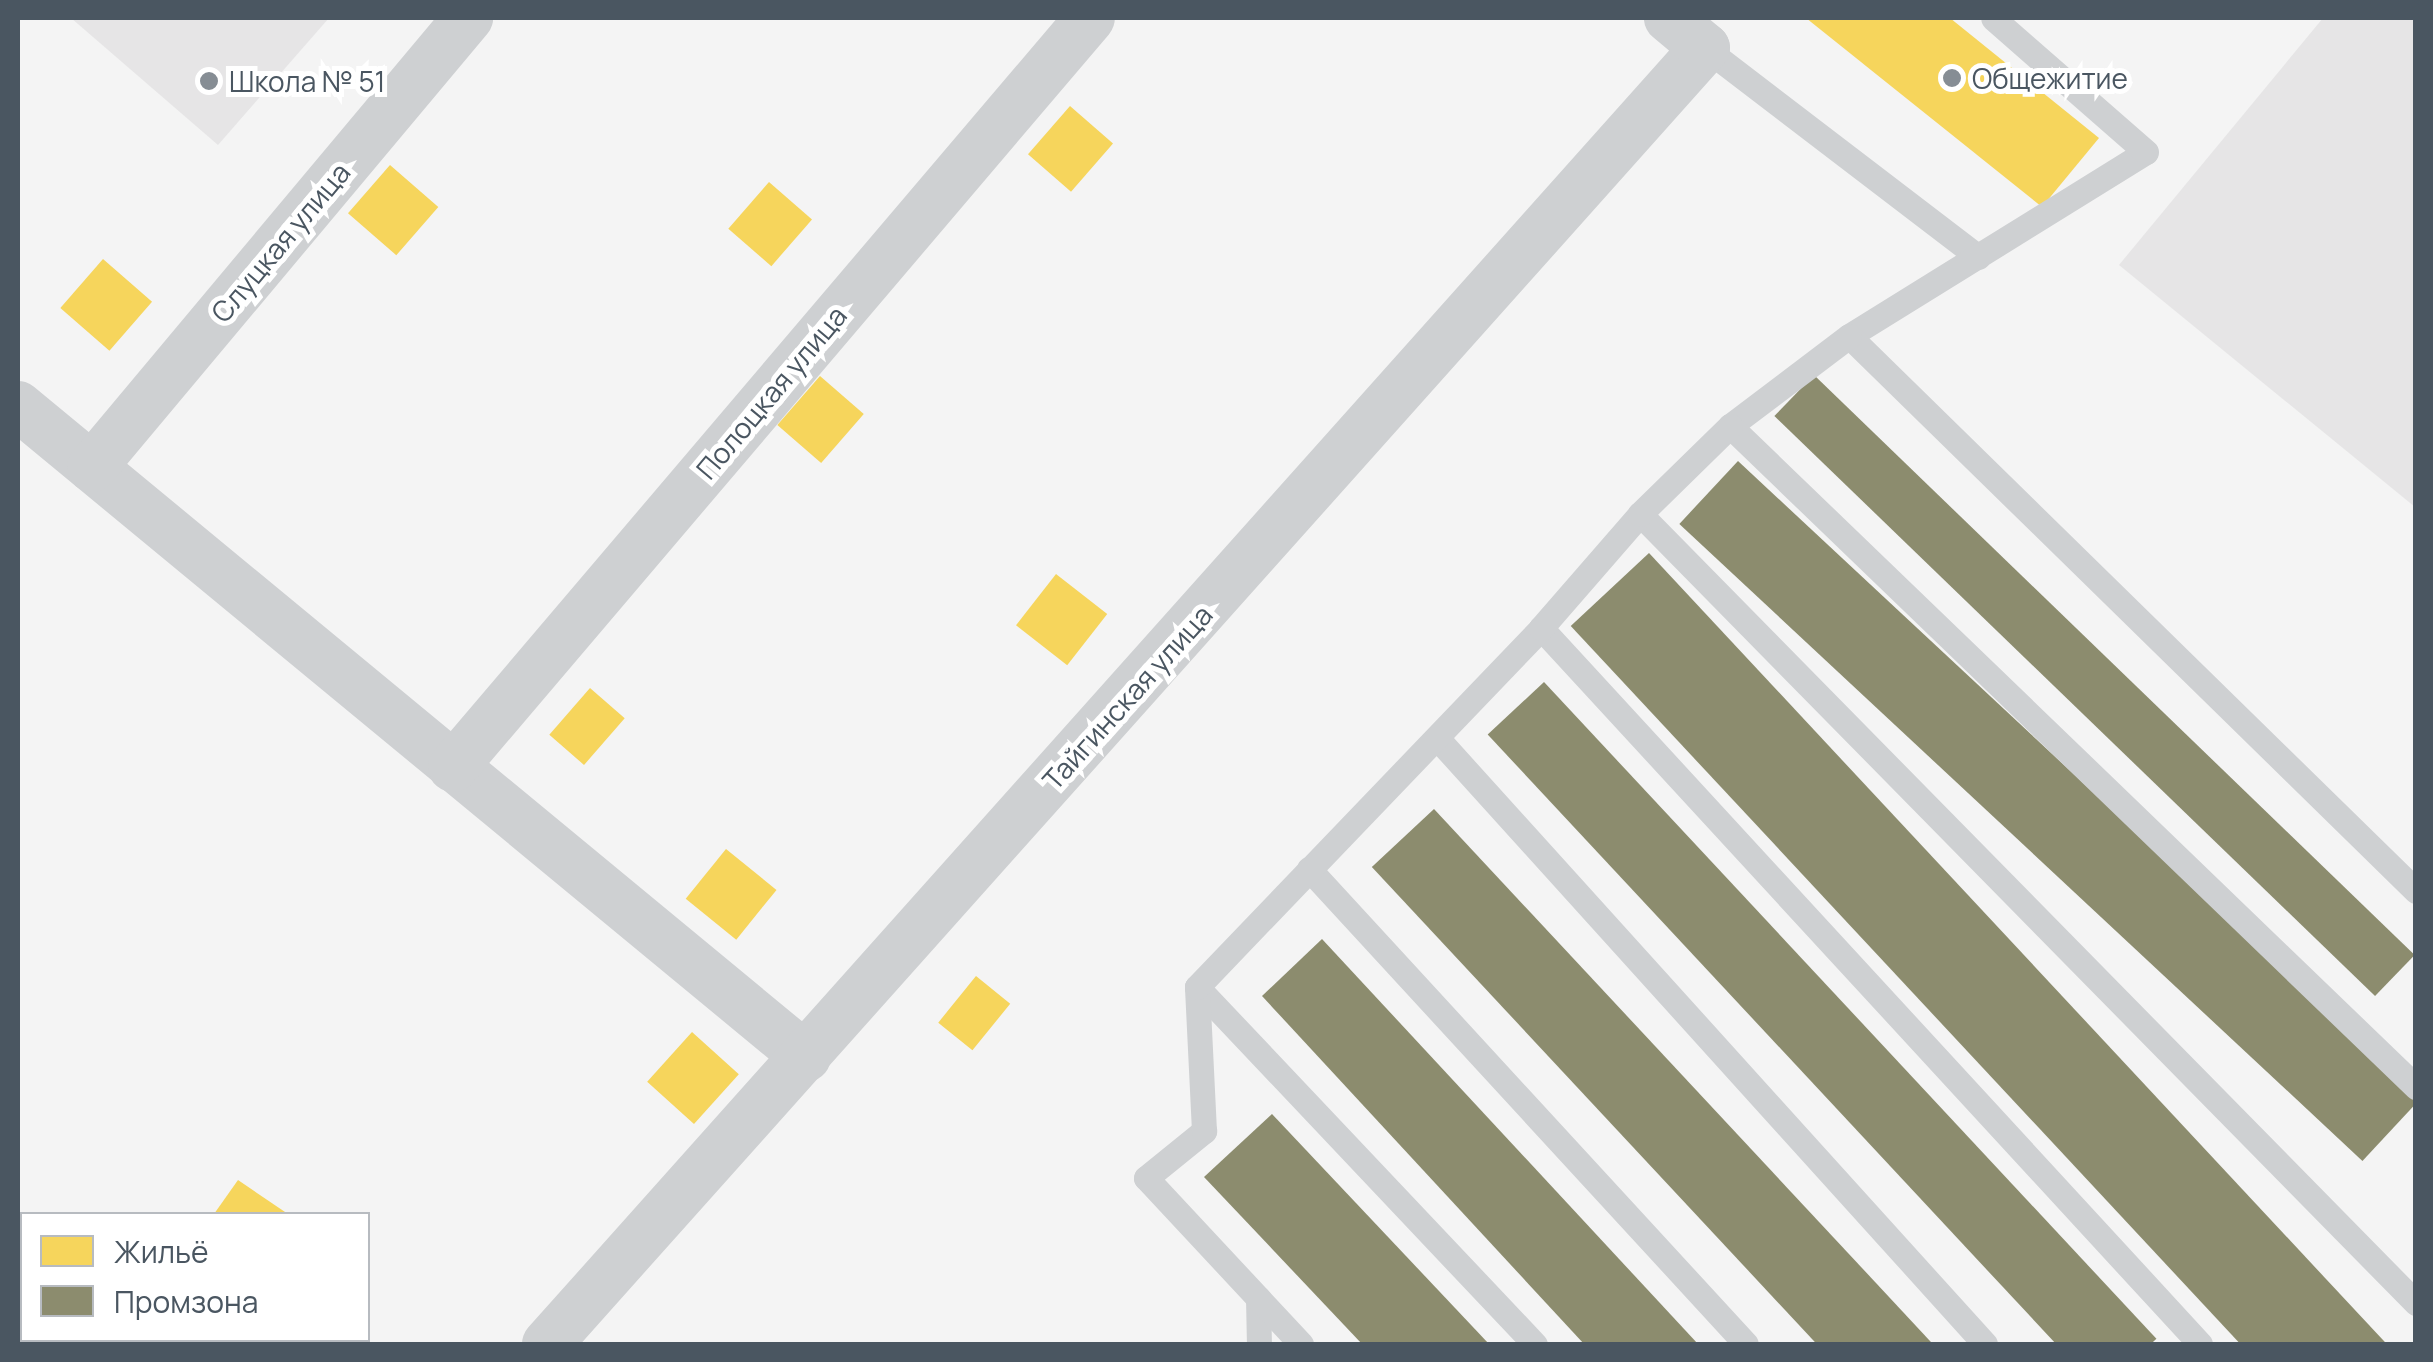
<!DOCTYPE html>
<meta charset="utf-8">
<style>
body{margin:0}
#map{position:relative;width:2433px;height:1362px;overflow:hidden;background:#f4f4f4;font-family:Manrope,sans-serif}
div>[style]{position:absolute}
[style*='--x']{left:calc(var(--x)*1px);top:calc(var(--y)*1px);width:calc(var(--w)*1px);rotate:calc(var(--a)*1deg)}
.education>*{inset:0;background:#e6e5e6}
.homes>*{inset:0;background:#f6d55c;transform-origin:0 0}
.industry>*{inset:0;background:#8c8c6e;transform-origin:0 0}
.lane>*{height:25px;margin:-12.5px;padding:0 12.5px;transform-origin:12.5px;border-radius:12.5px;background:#ced0d2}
.street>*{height:50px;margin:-25px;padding:0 25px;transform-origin:25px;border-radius:25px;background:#ced0d2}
.dots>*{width:28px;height:28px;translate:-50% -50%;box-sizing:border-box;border:5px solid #fff;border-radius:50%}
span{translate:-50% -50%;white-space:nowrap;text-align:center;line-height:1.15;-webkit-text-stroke:10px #fff;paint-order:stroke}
.poi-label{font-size:28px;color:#4a5661}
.left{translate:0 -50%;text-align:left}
.street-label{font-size:28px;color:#4a5661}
.frame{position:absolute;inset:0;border:20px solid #4a5661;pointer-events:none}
.legend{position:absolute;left:20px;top:1212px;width:350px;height:130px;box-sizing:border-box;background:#fff;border:2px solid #b7bbc0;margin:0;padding:12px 18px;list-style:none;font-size:30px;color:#4a5661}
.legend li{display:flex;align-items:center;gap:20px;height:50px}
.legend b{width:50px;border:2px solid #b7bbc0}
</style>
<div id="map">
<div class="education">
<i style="clip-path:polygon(71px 18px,329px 18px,218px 145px)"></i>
<i style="clip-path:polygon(2323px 18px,2415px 18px,2415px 507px,2119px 265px)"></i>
</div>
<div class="homes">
<i style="clip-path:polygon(1806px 18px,1950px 18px,2099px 138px,2042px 207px)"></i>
<i style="left:1070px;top:106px;width:57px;height:64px;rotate:41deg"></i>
<i style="left:390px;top:165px;width:64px;height:64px;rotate:41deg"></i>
<i style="left:769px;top:182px;width:57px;height:62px;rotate:41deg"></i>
<i style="left:103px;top:259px;width:65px;height:65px;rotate:41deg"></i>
<i style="left:820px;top:376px;width:58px;height:65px;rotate:41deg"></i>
<i style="left:1056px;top:574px;width:65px;height:65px;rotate:38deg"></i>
<i style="left:590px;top:688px;width:46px;height:62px;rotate:41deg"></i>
<i style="left:726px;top:849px;width:65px;height:64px;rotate:39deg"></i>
<i style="left:976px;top:976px;width:44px;height:60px;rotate:39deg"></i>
<i style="left:692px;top:1032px;width:63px;height:67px;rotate:42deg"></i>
<i style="clip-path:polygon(238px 1180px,288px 1214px,214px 1214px)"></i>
</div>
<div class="industry">
<i style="left:1814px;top:375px;width:835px;height:57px;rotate:44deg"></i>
<i style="left:1738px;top:461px;width:934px;height:86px;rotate:43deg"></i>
<i style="left:1649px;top:553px;width:1080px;height:107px;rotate:47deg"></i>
<i style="left:1544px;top:682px;width:898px;height:77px;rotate:47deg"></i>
<i style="left:1434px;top:809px;width:730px;height:85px;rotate:47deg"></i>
<i style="clip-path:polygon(1322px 939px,1698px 1344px,1584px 1344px,1262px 996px)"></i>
<i style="clip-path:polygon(1272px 1114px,1489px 1344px,1362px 1344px,1204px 1177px)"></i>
</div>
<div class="lane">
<i style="--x:1705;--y:48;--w:344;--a:37.4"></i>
<i style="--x:1849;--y:336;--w:349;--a:-31.8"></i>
<i style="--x:2146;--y:152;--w:203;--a:-138.8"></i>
<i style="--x:1640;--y:514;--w:1107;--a:45.48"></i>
<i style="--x:1541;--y:628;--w:973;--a:47.37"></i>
<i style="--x:1437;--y:738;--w:817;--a:47.88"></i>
<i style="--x:1309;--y:869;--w:645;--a:47.39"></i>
<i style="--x:2416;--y:891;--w:793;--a:-135.61"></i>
<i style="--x:1849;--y:336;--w:149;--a:142.9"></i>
<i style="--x:1730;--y:426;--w:953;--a:43.94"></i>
<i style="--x:1197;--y:987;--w:492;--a:46.6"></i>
<i style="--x:1258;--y:1298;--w:46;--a:88.8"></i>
<i style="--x:1301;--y:1344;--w:227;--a:-133"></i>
<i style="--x:1146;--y:1178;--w:75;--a:-39"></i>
<i style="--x:1204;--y:1131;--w:144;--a:-92.8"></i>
<i style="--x:1197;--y:987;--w:497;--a:-46.2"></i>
<i style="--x:1541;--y:628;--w:151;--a:-49"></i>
<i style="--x:1640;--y:514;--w:126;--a:-44.4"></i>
</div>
<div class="street">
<i style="--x:18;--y:406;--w:1022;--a:39.56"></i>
<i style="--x:92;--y:467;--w:586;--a:-50.06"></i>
<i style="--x:453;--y:767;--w:983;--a:-49.62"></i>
<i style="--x:41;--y:1340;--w:8;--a:30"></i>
<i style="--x:547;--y:1344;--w:1738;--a:-48.22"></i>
<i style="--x:1705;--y:48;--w:47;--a:-140.2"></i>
</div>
<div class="dots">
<i style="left:1952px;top:78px;background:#868d94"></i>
<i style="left:209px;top:81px;background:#868d94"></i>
</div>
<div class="poi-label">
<span class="left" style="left:1972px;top:78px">Общежитие</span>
<span class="left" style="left:229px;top:81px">Школа № 51</span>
</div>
<div class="street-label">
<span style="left:280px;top:242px;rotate:-50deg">Слуцкая улица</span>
<span style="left:771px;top:392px;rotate:-50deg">Полоцкая улица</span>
<span style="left:1127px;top:697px;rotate:-48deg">Тайгинская улица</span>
</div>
<div class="frame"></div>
<ul class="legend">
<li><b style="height:28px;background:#f6d55c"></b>Жильё</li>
<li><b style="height:28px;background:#8c8c6e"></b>Промзона</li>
</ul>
</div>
